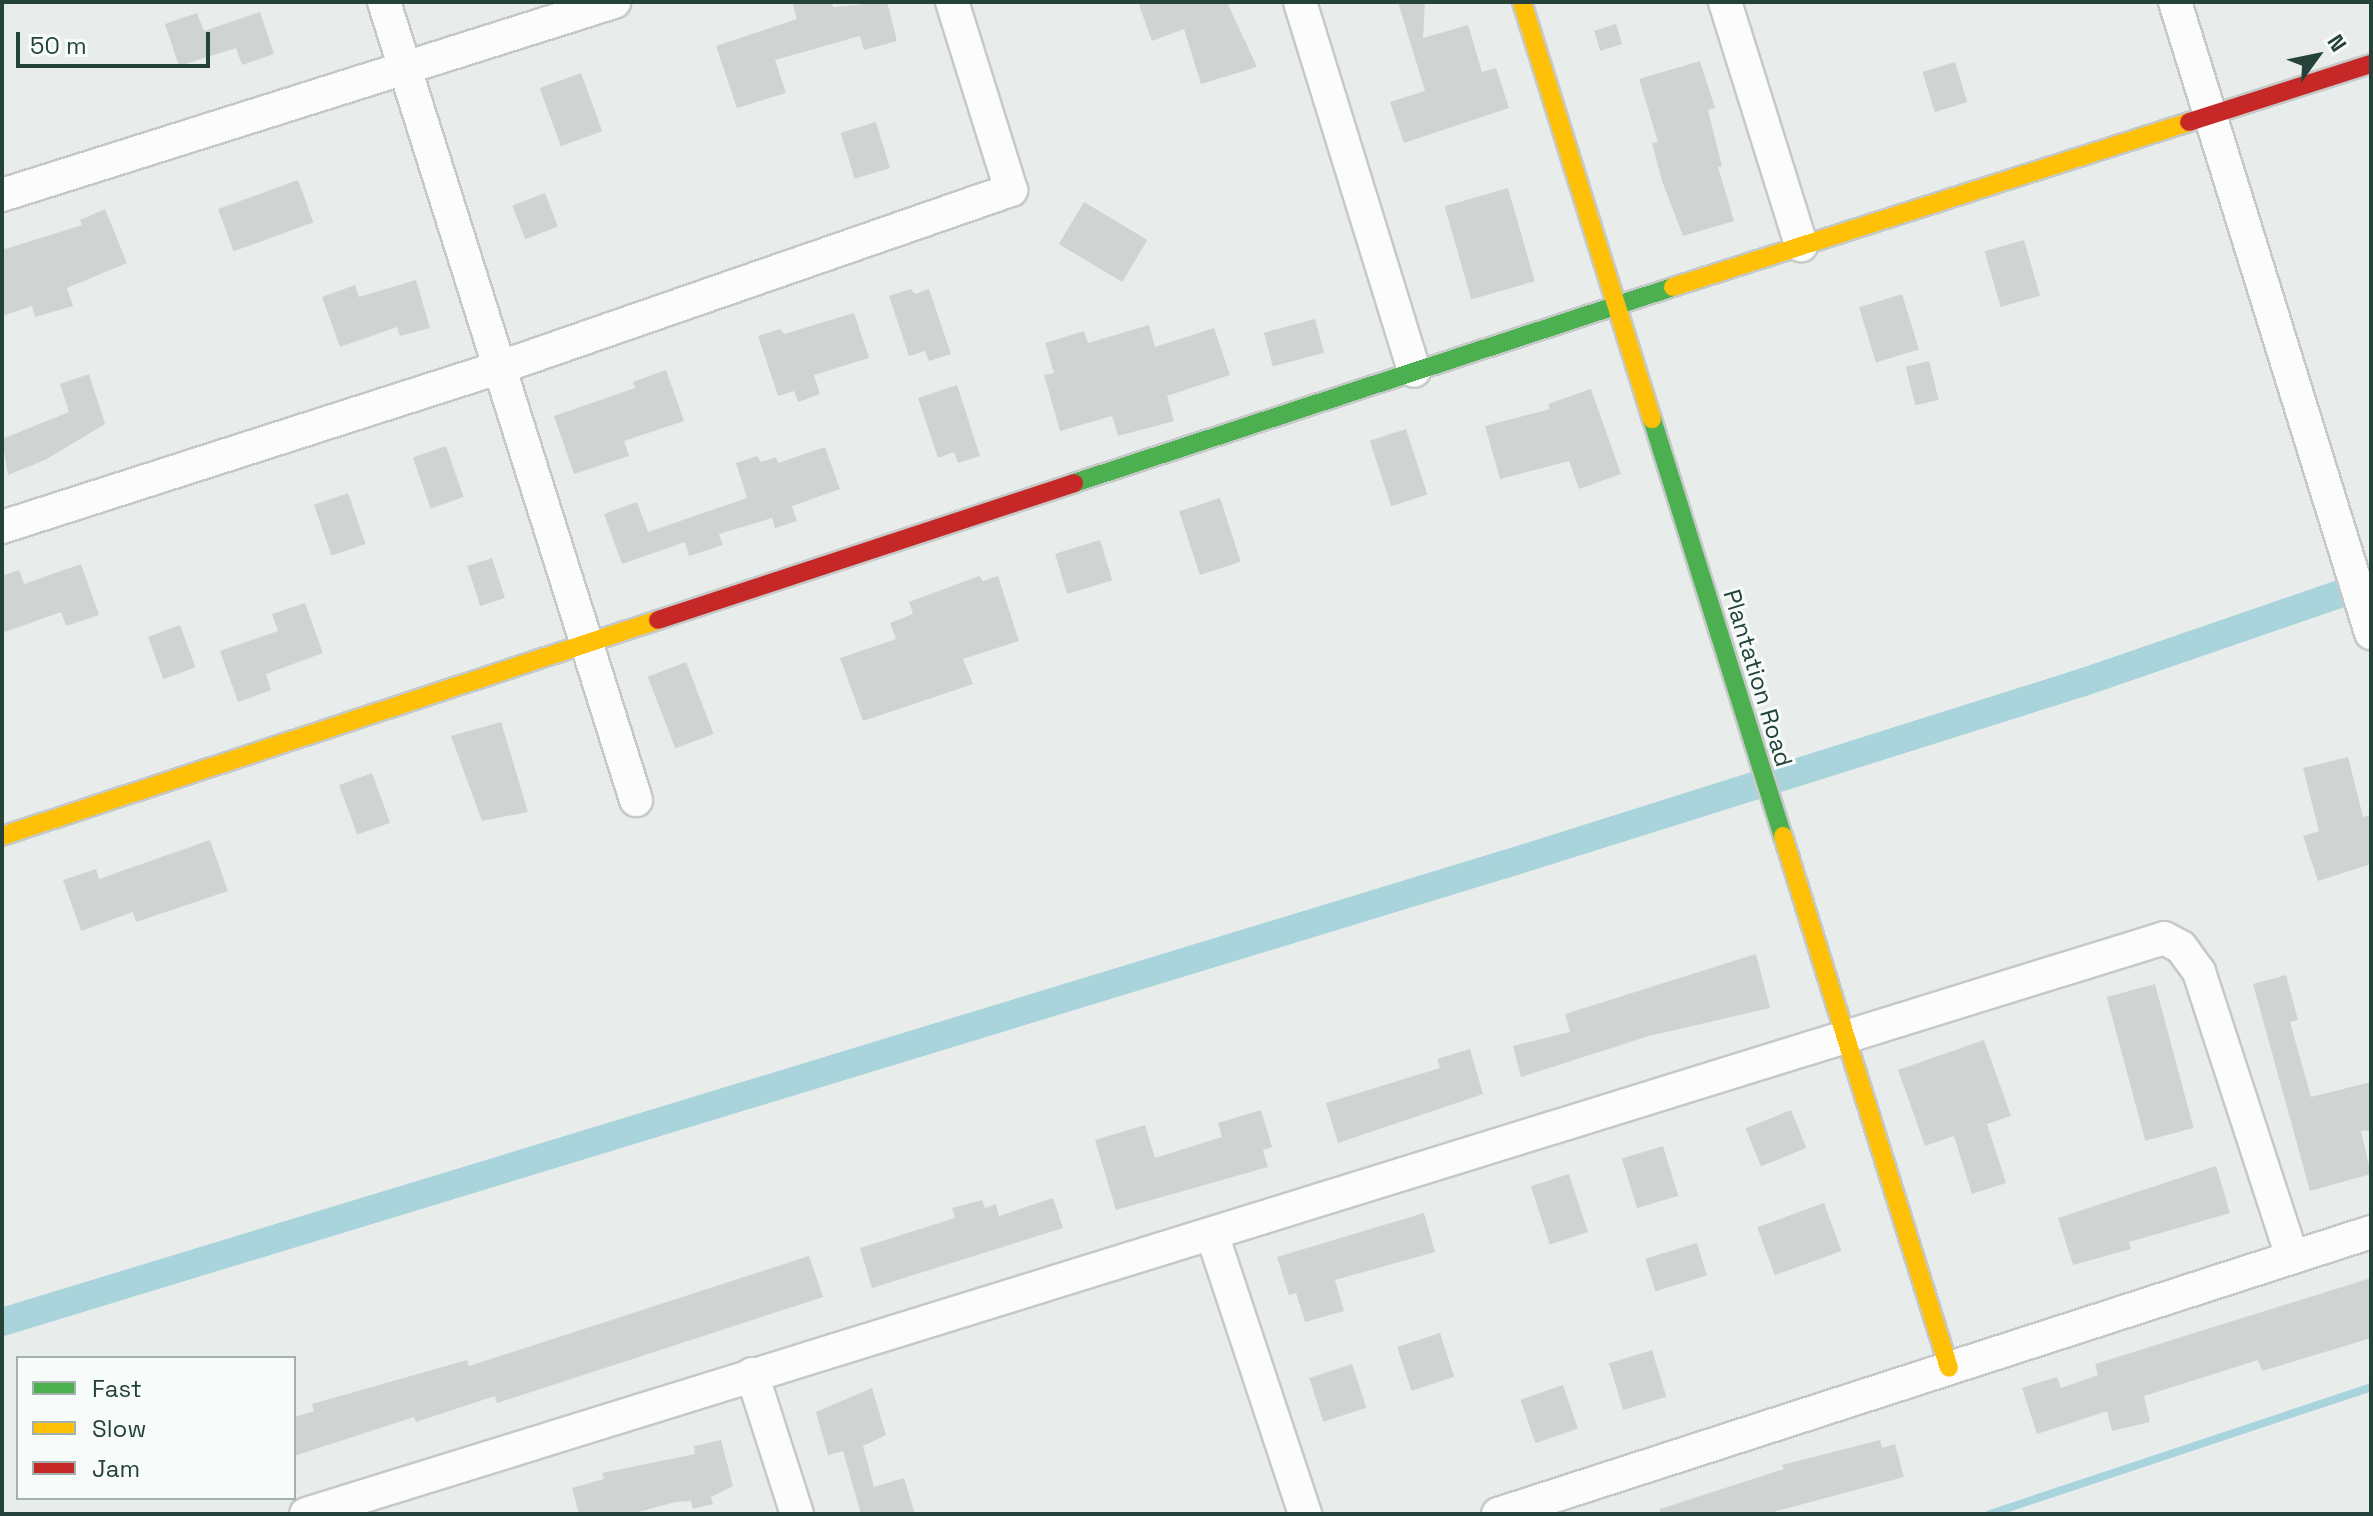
<!DOCTYPE html>
<style>
body{margin:0}
#map{position:relative;width:2373px;height:1516px;overflow:hidden;background:#e8edeb;font-family:"Space Grotesk",sans-serif}
div>[style]{position:absolute}
[style*='--x']{left:calc(var(--x)*1px);top:calc(var(--y)*1px);width:calc(var(--w)*1px);rotate:calc(var(--a)*1deg)}
.stream>*{height:8px;margin:-4px;padding:0 4px;transform-origin:4px;border-radius:4px;background:#a9d4db}
.canal>*{height:28px;margin:-14px;padding:0 14px;transform-origin:14px;border-radius:14px;background:#a9d4db}
.building>*{inset:0;background:#cfd4d2;transform-origin:0 0}
.roads{filter:drop-shadow(2px 0 #c5cac8) drop-shadow(-2px 0 #c5cac8) drop-shadow(0 2px #c5cac8) drop-shadow(0 -2px #c5cac8)}
.street>*{height:32px;margin:-16px;padding:0 16px;transform-origin:16px;border-radius:16px;background:#fcfcfc}
.fast>*{height:18px;margin:-9px;padding:0 9px;transform-origin:9px;border-radius:9px;background:#4caf50}
.slow>*{height:18px;margin:-9px;padding:0 9px;transform-origin:9px;border-radius:9px;background:#ffc107}
.jam>*{height:18px;margin:-9px;padding:0 9px;transform-origin:9px;border-radius:9px;background:#c62828}
span{translate:-50% -50%;white-space:nowrap;text-align:center;line-height:1.15;-webkit-text-stroke:6px #f7fbf9;paint-order:stroke}
.street-label{font-size:24px;color:#24423a}
.frame{position:absolute;inset:0;border:4px solid #24423a;pointer-events:none}
.legend{position:absolute;left:16px;top:1356px;width:280px;height:144px;box-sizing:border-box;background:#f7fbf9;border:2px solid #a3b1ad;margin:0;padding:10px 14px;list-style:none;font-size:24px;color:#24423a}
.legend li{display:flex;align-items:center;gap:16px;height:40px}
.legend b{width:40px;border:2px solid #a3b1ad}
.north{position:absolute;left:2277px;top:16px;width:80px;height:80px;-webkit-text-stroke:6px #f7fbf9;paint-order:stroke;rotate:57deg;font-size:22px;font-weight:700;line-height:32px;text-align:center;color:#24423a}
.north::after{content:'';display:block;margin:auto;width:28px;height:36px;background:#24423a;clip-path:polygon(50% 0,100% 100%,50% 72%,0 100%)}
.scale{position:absolute;left:16px;top:32px;width:194px;height:36px;box-sizing:border-box;border:4px solid #24423a;border-top:0;padding-left:10px;font-size:24px;line-height:28px;white-space:nowrap;color:#24423a;-webkit-text-stroke:6px #f7fbf9;paint-order:stroke}
</style>
<div id="map">
<div class="stream">
<i style="--x:1990;--y:1514;--w:402;--a:-18.4"></i>
</div>
<div class="canal">
<i style="--x:2;--y:1322;--w:1572;--a:-16.94"></i>
<i style="--x:1506;--y:864;--w:606;--a:-17.48"></i>
<i style="--x:2084;--y:682;--w:304;--a:-19"></i>
</div>
<div class="building">
<i style="clip-path:polygon(792px 2px,832px 2px,833px 7px,887px 2px,897px 41px,864px 50px,860px 36px,775px 60px,786px 93px,737px 108px,716px 46px,797px 19px)"></i>
<i style="clip-path:polygon(1138px 2px,1227px 2px,1257px 67px,1201px 84px,1184px 29px,1152px 41px)"></i>
<i style="clip-path:polygon(1398px 2px,1425px 2px,1423px 38px,1468px 25px,1482px 72px,1496px 68px,1509px 108px,1404px 143px,1390px 102px,1425px 91px)"></i>
<i style="clip-path:polygon(260px 12px,274px 54px,242px 65px,236px 48px,179px 66px,165px 24px,197px 13px,204px 31px)"></i>
<i style="left:1616px;top:24px;width:21px;height:23px;rotate:73deg"></i>
<i style="clip-path:polygon(1700px 61px,1715px 108px,1708px 110px,1722px 166px,1718px 167px,1734px 221px,1683px 236px,1662px 181px,1652px 143px,1658px 142px,1639px 79px)"></i>
<i style="left:1955px;top:62px;width:42px;height:34px;rotate:73deg"></i>
<i style="left:581px;top:73px;width:62px;height:44px;rotate:70deg"></i>
<i style="left:876px;top:122px;width:48px;height:37px;rotate:73deg"></i>
<i style="left:298px;top:180px;width:45px;height:85px;rotate:70deg"></i>
<i style="left:1508px;top:188px;width:97px;height:66px;rotate:74deg"></i>
<i style="left:545px;top:193px;width:36px;height:35px;rotate:69deg"></i>
<i style="left:1084px;top:202px;width:74px;height:49px;rotate:31deg"></i>
<i style="clip-path:polygon(105px 209px,127px 263px,67px 288px,73px 306px,35px 317px,32px 306px,2px 316px,2px 250px,82px 225px,80px 220px)"></i>
<i style="left:2024px;top:240px;width:58px;height:41px;rotate:74deg"></i>
<i style="clip-path:polygon(416px 280px,430px 328px,400px 336px,397px 327px,340px 347px,322px 297px,355px 285px,359px 297px)"></i>
<i style="clip-path:polygon(911px 289px,915px 294px,929px 289px,951px 354px,929px 361px,925px 351px,909px 356px,889px 296px)"></i>
<i style="left:1902px;top:294px;width:58px;height:45px;rotate:73deg"></i>
<i style="clip-path:polygon(854px 313px,869px 358px,814px 375px,820px 394px,798px 402px,794px 391px,778px 396px,758px 336px,780px 329px,784px 334px)"></i>
<i style="left:1315px;top:319px;width:35px;height:53px;rotate:75deg"></i>
<i style="clip-path:polygon(1149px 325px,1155px 347px,1214px 328px,1230px 375px,1167px 396px,1174px 421px,1118px 436px,1112px 416px,1060px 431px,1044px 375px,1054px 373px,1045px 343px,1084px 331px,1088px 343px)"></i>
<i style="left:1929px;top:361px;width:40px;height:24px;rotate:76deg"></i>
<i style="clip-path:polygon(666px 370px,684px 421px,624px 441px,629px 456px,574px 474px,554px 416px,635px 388px,633px 382px)"></i>
<i style="clip-path:polygon(89px 374px,105px 424px,45px 460px,8px 475px,2px 439px,69px 412px,60px 384px)"></i>
<i style="clip-path:polygon(957px 385px,980px 456px,958px 463px,954px 452px,938px 458px,918px 398px)"></i>
<i style="clip-path:polygon(1591px 389px,1621px 474px,1579px 489px,1569px 461px,1500px 479px,1485px 426px,1550px 409px,1548px 404px)"></i>
<i style="left:1406px;top:429px;width:69px;height:38px;rotate:72deg"></i>
<i style="left:446px;top:446px;width:54px;height:35px;rotate:71deg"></i>
<i style="clip-path:polygon(825px 447px,840px 489px,792px 506px,797px 521px,775px 528px,772px 518px,719px 534px,723px 545px,689px 556px,685px 542px,622px 564px,604px 514px,637px 502px,648px 532px,747px 498px,736px 463px,757px 456px,761px 462px,776px 457px,778px 463px)"></i>
<i style="left:348px;top:493px;width:54px;height:36px;rotate:71deg"></i>
<i style="left:1220px;top:498px;width:67px;height:43px;rotate:72deg"></i>
<i style="left:1100px;top:540px;width:42px;height:47px;rotate:73deg"></i>
<i style="left:492px;top:558px;width:42px;height:26px;rotate:72deg"></i>
<i style="clip-path:polygon(81px 564px,99px 615px,66px 626px,61px 612px,2px 633px,2px 576px,19px 570px,24px 584px)"></i>
<i style="clip-path:polygon(979px 576px,983px 581px,998px 576px,1019px 641px,963px 659px,973px 684px,863px 721px,840px 658px,896px 639px,890px 623px,913px 614px,909px 602px)"></i>
<i style="clip-path:polygon(305px 603px,323px 653px,266px 674px,271px 690px,238px 702px,220px 651px,278px 631px,272px 614px)"></i>
<i style="left:180px;top:625px;width:45px;height:34px;rotate:70deg"></i>
<i style="left:686px;top:662px;width:77px;height:41px;rotate:69deg"></i>
<i style="clip-path:polygon(501px 722px,528px 812px,482px 821px,451px 736px)"></i>
<i style="clip-path:polygon(2348px 757px,2363px 817px,2371px 815px,2371px 864px,2318px 881px,2303px 836px,2319px 831px,2303px 768px)"></i>
<i style="left:372px;top:773px;width:53px;height:35px;rotate:70deg"></i>
<i style="clip-path:polygon(210px 840px,228px 891px,136px 922px,133px 912px,81px 931px,63px 880px,96px 869px,99px 879px)"></i>
<i style="clip-path:polygon(1756px 954px,1770px 1008px,1649px 1036px,1521px 1077px,1513px 1046px,1570px 1032px,1565px 1014px)"></i>
<i style="clip-path:polygon(2286px 975px,2298px 1020px,2290px 1022px,2311px 1097px,2371px 1082px,2371px 1130px,2361px 1131px,2371px 1174px,2310px 1191px,2253px 984px)"></i>
<i style="left:2155px;top:984px;width:149px;height:50px;rotate:75deg"></i>
<i style="clip-path:polygon(1984px 1040px,2011px 1116px,1987px 1124px,2006px 1183px,1972px 1194px,1954px 1136px,1925px 1146px,1898px 1070px)"></i>
<i style="clip-path:polygon(1470px 1049px,1483px 1094px,1338px 1143px,1326px 1103px,1440px 1068px,1437px 1059px)"></i>
<i style="clip-path:polygon(1261px 1110px,1272px 1147px,1263px 1150px,1268px 1167px,1116px 1210px,1095px 1140px,1145px 1125px,1155px 1158px,1222px 1137px,1218px 1123px)"></i>
<i style="left:1791px;top:1110px;width:41px;height:49px;rotate:68deg"></i>
<i style="left:1663px;top:1146px;width:52px;height:43px;rotate:73deg"></i>
<i style="clip-path:polygon(2216px 1166px,2230px 1213px,2129px 1242px,2131px 1249px,2073px 1265px,2058px 1218px)"></i>
<i style="left:1569px;top:1174px;width:61px;height:40px;rotate:72deg"></i>
<i style="clip-path:polygon(1053px 1198px,1063px 1228px,872px 1288px,860px 1248px,955px 1218px,952px 1208px,982px 1200px,985px 1208px,996px 1204px,999px 1216px)"></i>
<i style="left:1824px;top:1203px;width:51px;height:71px;rotate:70deg"></i>
<i style="clip-path:polygon(1424px 1213px,1435px 1252px,1335px 1280px,1344px 1311px,1305px 1322px,1296px 1293px,1289px 1295px,1277px 1257px)"></i>
<i style="left:1697px;top:1243px;width:34px;height:54px;rotate:73deg"></i>
<i style="clip-path:polygon(809px 1256px,823px 1297px,497px 1403px,495px 1396px,416px 1422px,414px 1417px,294px 1456px,294px 1417px,314px 1411px,312px 1404px,467px 1360px,469px 1366px)"></i>
<i style="clip-path:polygon(2371px 1278px,2371px 1338px,2262px 1371px,2258px 1360px,2144px 1396px,2150px 1422px,2112px 1431px,2107px 1411px,2037px 1434px,2022px 1388px,2057px 1377px,2061px 1388px,2098px 1375px,2095px 1364px)"></i>
<i style="left:1440px;top:1333px;width:46px;height:45px;rotate:72deg"></i>
<i style="left:1652px;top:1350px;width:49px;height:45px;rotate:73deg"></i>
<i style="left:1352px;top:1364px;width:46px;height:45px;rotate:72deg"></i>
<i style="left:1563px;top:1385px;width:46px;height:45px;rotate:71deg"></i>
<i style="clip-path:polygon(872px 1388px,886px 1435px,863px 1446px,874px 1487px,904px 1478px,915px 1514px,861px 1514px,843px 1451px,828px 1455px,816px 1412px)"></i>
<i style="clip-path:polygon(721px 1440px,733px 1486px,711px 1497px,713px 1504px,693px 1509px,691px 1501px,675px 1502px,631px 1514px,579px 1514px,572px 1488px,604px 1479px,602px 1473px,695px 1454px,694px 1446px)"></i>
<i style="clip-path:polygon(1880px 1440px,1882px 1448px,1895px 1444px,1904px 1477px,1766px 1514px,1660px 1514px,1660px 1509px,1784px 1469px,1782px 1465px)"></i>
</div>
<div class="roads">
<div class="street">
<i style="--x:384;--y:2;--w:837;--a:72.47"></i>
<i style="--x:1300;--y:2;--w:386;--a:72.8"></i>
<i style="--x:1725;--y:2;--w:255;--a:72.6"></i>
<i style="--x:2175;--y:2;--w:661;--a:72.74"></i>
<i style="--x:2;--y:195;--w:642;--a:-17.5"></i>
<i style="--x:2;--y:527;--w:524;--a:-17.78"></i>
<i style="--x:501;--y:367;--w:540;--a:-19.14"></i>
<i style="--x:1011;--y:190;--w:197;--a:-107.4"></i>
<i style="--x:1213;--y:1237;--w:292;--a:71.6"></i>
<i style="--x:752;--y:1374;--w:147;--a:72.2"></i>
<i style="--x:306;--y:1514;--w:1945;--a:-17.22"></i>
<i style="--x:2164;--y:938;--w:19;--a:28"></i>
<i style="--x:2181;--y:947;--w:31;--a:54"></i>
<i style="--x:2199;--y:972;--w:300;--a:71.9"></i>
<i style="--x:1498;--y:1514;--w:917;--a:-17.9"></i>
</div>
<div class="fast">
<i style="--x:1652;--y:419;--w:437;--a:72.6"></i>
<i style="--x:1074;--y:483;--w:630;--a:-18.12"></i>
</div>
<div class="slow">
<i style="--x:1522;--y:2;--w:437;--a:72.7"></i>
<i style="--x:1673;--y:287;--w:542;--a:-17.73"></i>
<i style="--x:2;--y:836;--w:691;--a:-18.23"></i>
<i style="--x:1783;--y:836;--w:557;--a:72.67"></i>
</div>
<div class="jam">
<i style="--x:2189;--y:122;--w:191;--a:-17.7"></i>
<i style="--x:658;--y:620;--w:438;--a:-18.2"></i>
</div>
</div>
<div class="street-label">
<span style="left:1758px;top:678px;rotate:73deg">Plantation Road</span>
</div>
<div class="frame"></div>
<ul class="legend">
<li><b style="height:10px;background:#4caf50"></b>Fast</li>
<li><b style="height:10px;background:#ffc107"></b>Slow</li>
<li><b style="height:10px;background:#c62828"></b>Jam</li>
</ul>
<div class="north">N</div>
<div class="scale">50 m</div>
</div>
